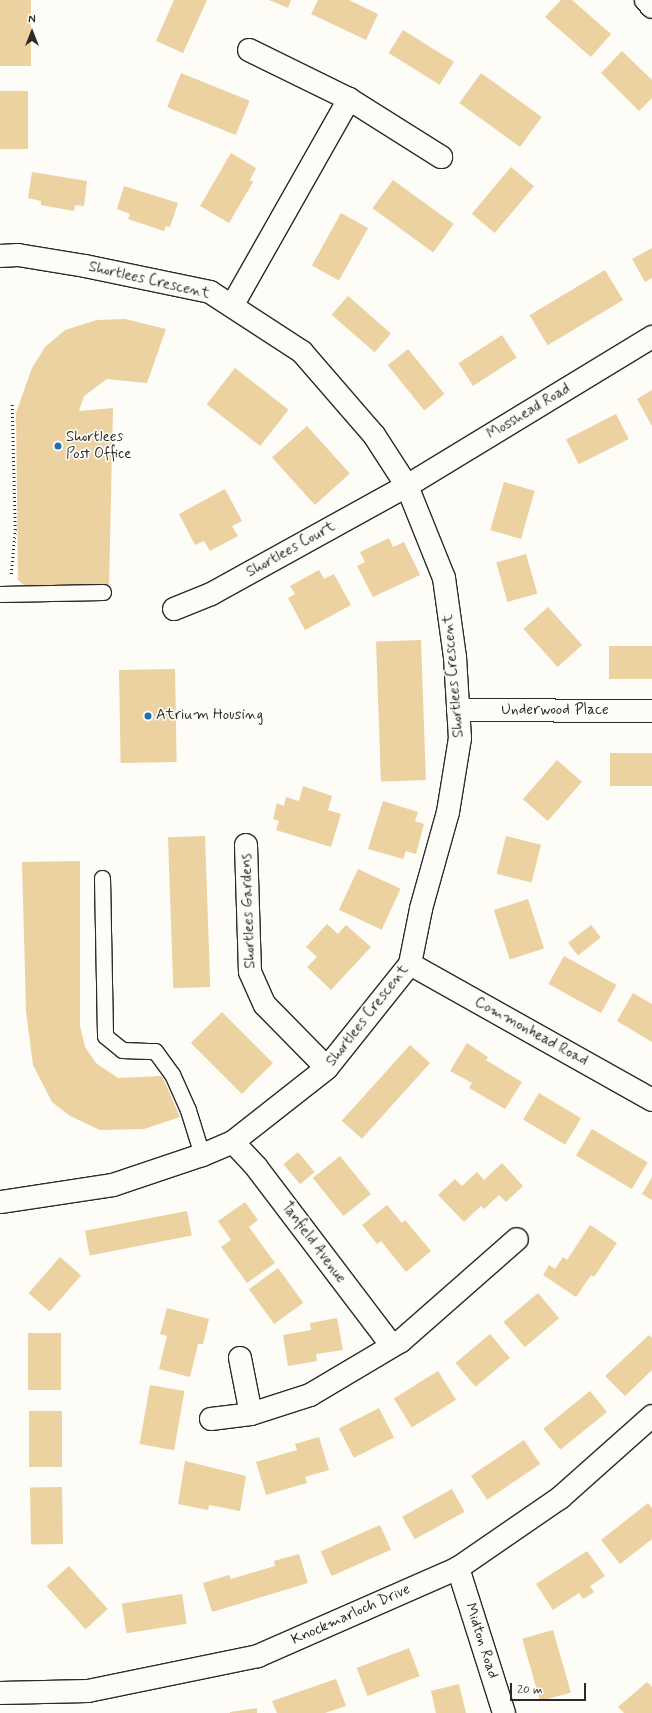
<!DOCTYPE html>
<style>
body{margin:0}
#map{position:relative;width:652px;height:1713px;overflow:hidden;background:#fdfcf7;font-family:Mynerve,sans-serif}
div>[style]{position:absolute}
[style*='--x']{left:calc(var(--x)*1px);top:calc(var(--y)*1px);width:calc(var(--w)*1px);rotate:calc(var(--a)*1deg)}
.building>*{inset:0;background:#ecd1a1;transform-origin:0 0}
.path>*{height:2.5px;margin-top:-1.25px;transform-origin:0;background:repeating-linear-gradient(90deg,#2b2b2b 0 1px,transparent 0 4px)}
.roads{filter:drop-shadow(1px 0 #2b2b2b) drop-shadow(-1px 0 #2b2b2b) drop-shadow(0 1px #2b2b2b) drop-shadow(0 -1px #2b2b2b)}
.lane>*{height:15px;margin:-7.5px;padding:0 7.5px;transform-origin:7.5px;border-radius:7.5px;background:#fdfcf7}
.street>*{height:22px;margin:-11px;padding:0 11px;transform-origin:11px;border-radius:11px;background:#fdfcf7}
.dots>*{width:11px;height:11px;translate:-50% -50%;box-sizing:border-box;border:2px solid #fdfcf7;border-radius:50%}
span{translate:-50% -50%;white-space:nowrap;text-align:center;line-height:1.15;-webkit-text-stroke:3.5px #fdfcf7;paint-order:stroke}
.street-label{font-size:15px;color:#2b2b2b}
.poi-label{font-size:15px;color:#2b2b2b}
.left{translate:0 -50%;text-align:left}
.north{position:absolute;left:12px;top:12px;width:40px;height:40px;-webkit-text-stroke:3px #fdfcf7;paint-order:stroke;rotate:0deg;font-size:11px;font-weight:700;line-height:16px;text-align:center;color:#2b2b2b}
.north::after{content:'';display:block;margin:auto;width:14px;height:18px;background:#2b2b2b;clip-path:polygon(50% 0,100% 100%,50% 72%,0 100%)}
.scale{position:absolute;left:510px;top:1683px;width:76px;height:18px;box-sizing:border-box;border:2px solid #2b2b2b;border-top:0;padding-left:5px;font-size:12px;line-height:14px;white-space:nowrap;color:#2b2b2b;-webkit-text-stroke:3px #fdfcf7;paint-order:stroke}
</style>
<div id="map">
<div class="building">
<i style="left:0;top:0;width:31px;height:66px"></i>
<i style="clip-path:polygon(174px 0,207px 0,183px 53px,156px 41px)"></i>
<i style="clip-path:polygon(269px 0,291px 0,288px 8px)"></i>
<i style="clip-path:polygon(318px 0,349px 0,378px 14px,366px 40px,311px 14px)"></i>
<i style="clip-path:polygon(561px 0,572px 0,611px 34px,591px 57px,545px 17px)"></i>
<i style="left:403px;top:30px;width:60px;height:27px;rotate:32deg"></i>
<i style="clip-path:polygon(622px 51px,652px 80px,652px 98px,639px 111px,601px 73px)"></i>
<i style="left:181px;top:73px;width:74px;height:37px;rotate:22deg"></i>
<i style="left:481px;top:73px;width:75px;height:37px;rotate:36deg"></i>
<i style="left:0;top:91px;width:28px;height:58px"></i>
<i style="clip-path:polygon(231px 153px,256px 168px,250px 180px,253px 182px,229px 223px,200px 206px)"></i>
<i style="left:511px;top:167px;width:30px;height:61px;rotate:40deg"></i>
<i style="clip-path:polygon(32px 172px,87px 181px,84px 206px,75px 205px,74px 211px,41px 205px,41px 201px,28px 198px)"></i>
<i style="left:393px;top:180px;width:75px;height:35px;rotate:36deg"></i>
<i style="clip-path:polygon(124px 186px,178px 203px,170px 227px,166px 226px,164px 231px,128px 219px,130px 214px,117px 209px)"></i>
<i style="left:341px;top:213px;width:31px;height:60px;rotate:29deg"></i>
<i style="clip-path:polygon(652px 248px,652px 278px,645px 282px,632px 259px)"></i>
<i style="left:605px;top:270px;width:35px;height:88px;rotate:59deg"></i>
<i style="left:348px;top:296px;width:57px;height:25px;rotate:41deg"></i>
<i style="clip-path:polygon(125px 319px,166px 329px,147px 383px,107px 379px,84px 396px,79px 411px,113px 408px,109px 586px,25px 586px,18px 580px,16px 413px,32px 368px,45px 347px,65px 330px,97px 320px)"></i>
<i style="left:502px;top:335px;width:27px;height:52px;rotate:57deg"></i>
<i style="left:408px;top:349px;width:58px;height:26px;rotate:51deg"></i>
<i style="left:235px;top:368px;width:68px;height:46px;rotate:38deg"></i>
<i style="clip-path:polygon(652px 390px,652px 426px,637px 399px)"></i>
<i style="left:616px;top:414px;width:28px;height:56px;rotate:63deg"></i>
<i style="left:307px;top:426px;width:64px;height:47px;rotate:48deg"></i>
<i style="left:504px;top:482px;width:32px;height:50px;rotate:16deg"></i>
<i style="clip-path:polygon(225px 489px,242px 521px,232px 526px,238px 536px,210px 551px,204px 541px,195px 545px,179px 514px)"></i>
<i style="clip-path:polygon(389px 538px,393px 547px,404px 542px,420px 575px,373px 597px,357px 566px,365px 562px,360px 552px)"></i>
<i style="left:526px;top:554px;width:41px;height:31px;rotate:74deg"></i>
<i style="clip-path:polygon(319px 570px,324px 579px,334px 574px,351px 605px,305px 630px,288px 598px,295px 594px,290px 586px)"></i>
<i style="left:548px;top:607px;width:51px;height:33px;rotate:48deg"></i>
<i style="left:421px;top:640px;width:140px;height:45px;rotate:88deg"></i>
<i style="left:652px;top:646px;width:33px;height:43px;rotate:90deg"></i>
<i style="left:175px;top:669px;width:93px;height:56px;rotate:89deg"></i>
<i style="left:610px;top:753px;width:42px;height:33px"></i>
<i style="left:557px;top:760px;width:33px;height:52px;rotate:41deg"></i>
<i style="clip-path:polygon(303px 786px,332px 796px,328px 810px,341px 814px,331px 847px,276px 830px,279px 821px,273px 819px,277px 803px,284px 806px,286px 797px,299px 801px)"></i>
<i style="clip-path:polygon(383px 801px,418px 812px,415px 821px,424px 824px,416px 854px,406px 851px,403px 859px,368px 849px)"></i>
<i style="left:205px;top:836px;width:151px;height:37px;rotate:88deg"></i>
<i style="left:506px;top:836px;width:36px;height:39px;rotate:14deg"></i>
<i style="clip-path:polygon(80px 861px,80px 1026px,85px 1047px,96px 1063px,118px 1078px,162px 1076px,180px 1117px,144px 1129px,100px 1130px,70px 1116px,52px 1102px,33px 1065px,26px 1011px,22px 862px)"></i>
<i style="left:358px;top:869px;width:47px;height:45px;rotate:25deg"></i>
<i style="left:528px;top:899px;width:52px;height:36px;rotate:72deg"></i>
<i style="clip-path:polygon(327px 924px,338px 934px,346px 925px,371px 947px,331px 990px,307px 967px,317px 957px,306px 947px)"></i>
<i style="left:591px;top:925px;width:16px;height:29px;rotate:52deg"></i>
<i style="left:564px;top:956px;width:60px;height:32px;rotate:29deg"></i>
<i style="clip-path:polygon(633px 993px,652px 1004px,652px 1042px,617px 1021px)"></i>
<i style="left:222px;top:1012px;width:72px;height:44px;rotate:45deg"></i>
<i style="clip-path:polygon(467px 1043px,488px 1057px,486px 1060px,522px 1082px,505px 1109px,469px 1088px,472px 1083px,450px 1071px)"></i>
<i style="left:410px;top:1045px;width:27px;height:102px;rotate:42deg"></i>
<i style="left:539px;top:1093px;width:49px;height:31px;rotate:31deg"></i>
<i style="left:592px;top:1129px;width:65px;height:31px;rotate:31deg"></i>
<i style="left:298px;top:1152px;width:26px;height:19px;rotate:50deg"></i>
<i style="left:340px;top:1156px;width:49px;height:35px;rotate:51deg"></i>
<i style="clip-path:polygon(502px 1163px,523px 1186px,506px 1202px,499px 1195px,484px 1209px,481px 1206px,464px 1222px,438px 1195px,455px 1179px,462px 1186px,477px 1172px,484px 1180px)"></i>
<i style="clip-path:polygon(652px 1177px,652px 1200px,642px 1194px)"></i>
<i style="clip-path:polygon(245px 1202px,258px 1220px,249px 1227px,275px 1263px,247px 1283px,221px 1247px,231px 1240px,218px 1221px)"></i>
<i style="clip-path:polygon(387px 1205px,402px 1223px,405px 1220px,431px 1251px,406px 1272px,381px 1241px,377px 1244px,362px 1225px)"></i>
<i style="left:187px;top:1211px;width:25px;height:104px;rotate:79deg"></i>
<i style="clip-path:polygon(590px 1225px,617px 1243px,594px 1277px,591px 1275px,576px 1297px,543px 1275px,549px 1265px,555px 1269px,563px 1257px,567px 1260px)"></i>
<i style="left:60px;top:1257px;width:28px;height:48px;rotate:41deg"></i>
<i style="left:278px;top:1268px;width:43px;height:36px;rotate:54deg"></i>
<i style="left:538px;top:1293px;width:33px;height:45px;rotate:50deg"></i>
<i style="clip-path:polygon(167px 1308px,209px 1319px,203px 1344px,198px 1344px,190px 1377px,159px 1369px,167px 1336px,160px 1334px)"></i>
<i style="clip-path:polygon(337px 1318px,343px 1350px,316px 1354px,317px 1361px,288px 1366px,283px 1335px,311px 1330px,310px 1323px)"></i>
<i style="left:28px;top:1333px;width:33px;height:57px"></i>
<i style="left:490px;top:1334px;width:31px;height:45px;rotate:50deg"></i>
<i style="clip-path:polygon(649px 1335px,652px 1338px,652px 1370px,625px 1396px,605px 1376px)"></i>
<i style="left:438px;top:1371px;width:34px;height:52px;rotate:58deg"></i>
<i style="left:150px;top:1385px;width:35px;height:60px;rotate:10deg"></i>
<i style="left:590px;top:1391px;width:27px;height:60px;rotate:51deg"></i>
<i style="left:379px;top:1408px;width:33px;height:45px;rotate:63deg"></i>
<i style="left:29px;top:1411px;width:33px;height:56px"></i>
<i style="clip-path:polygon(319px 1437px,329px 1470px,305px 1477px,307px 1483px,266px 1495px,256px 1462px,297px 1450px,295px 1444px)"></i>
<i style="left:524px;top:1440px;width:29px;height:64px;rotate:56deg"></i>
<i style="clip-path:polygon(185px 1461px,246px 1476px,240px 1511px,209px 1505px,208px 1510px,178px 1504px)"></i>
<i style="left:62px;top:1487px;width:57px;height:32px;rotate:89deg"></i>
<i style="left:452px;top:1489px;width:26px;height:57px;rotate:61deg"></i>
<i style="clip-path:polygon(648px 1503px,652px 1508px,652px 1539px,620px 1564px,601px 1540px)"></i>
<i style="left:380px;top:1525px;width:27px;height:65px;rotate:66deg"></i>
<i style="clip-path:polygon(587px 1551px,605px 1576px,590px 1586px,594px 1592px,583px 1599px,579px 1593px,553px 1610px,536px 1584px)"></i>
<i style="clip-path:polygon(299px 1554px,308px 1583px,212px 1612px,203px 1583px,229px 1575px,231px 1579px,275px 1566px,274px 1561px)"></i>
<i style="left:69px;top:1566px;width:58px;height:30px;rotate:48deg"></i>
<i style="left:182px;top:1594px;width:30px;height:61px;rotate:81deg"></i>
<i style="left:553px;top:1630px;width:65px;height:32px;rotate:74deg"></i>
<i style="left:409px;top:1648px;width:30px;height:56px;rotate:69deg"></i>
<i style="clip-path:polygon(336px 1679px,346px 1706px,325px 1713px,277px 1713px,272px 1701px)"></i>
<i style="clip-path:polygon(647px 1682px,652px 1687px,652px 1713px,624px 1713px,618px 1707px)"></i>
<i style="clip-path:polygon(459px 1684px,466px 1713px,436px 1713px,431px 1691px)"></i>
<i style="clip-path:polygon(257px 1708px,257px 1713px,230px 1713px,230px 1712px)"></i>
</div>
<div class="path">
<i style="--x:11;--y:574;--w:44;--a:-84.8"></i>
<i style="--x:15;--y:530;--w:127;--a:-91.4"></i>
</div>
<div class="roads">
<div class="lane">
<i style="--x:0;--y:594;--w:103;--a:-1.1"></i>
<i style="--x:102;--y:878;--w:158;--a:88.9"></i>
<i style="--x:105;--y:1036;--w:22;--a:39"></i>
<i style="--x:122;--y:1050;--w:33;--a:2"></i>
<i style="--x:155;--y:1051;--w:29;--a:54"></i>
<i style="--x:172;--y:1074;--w:39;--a:66"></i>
<i style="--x:188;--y:1110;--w:47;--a:72.7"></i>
</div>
<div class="street">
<i style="--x:646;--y:0;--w:9;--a:49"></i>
<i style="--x:249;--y:50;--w:111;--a:26.1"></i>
<i style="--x:349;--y:99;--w:109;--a:32.2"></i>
<i style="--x:0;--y:256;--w:18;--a:-3"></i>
<i style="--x:18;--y:255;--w:68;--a:9.3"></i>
<i style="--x:85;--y:266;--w:128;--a:11.7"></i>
<i style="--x:210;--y:292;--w:110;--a:33.1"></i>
<i style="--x:302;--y:352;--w:110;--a:49.1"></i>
<i style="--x:374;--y:435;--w:61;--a:57.1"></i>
<i style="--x:407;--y:486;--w:99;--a:68.1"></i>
<i style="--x:444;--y:578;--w:80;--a:82.1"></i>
<i style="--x:455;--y:657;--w:81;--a:86.5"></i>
<i style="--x:460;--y:738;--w:75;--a:99.2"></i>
<i style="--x:448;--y:812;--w:101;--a:105.6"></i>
<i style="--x:421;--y:909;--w:56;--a:101.3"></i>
<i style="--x:410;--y:964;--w:133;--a:128.6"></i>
<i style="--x:327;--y:1068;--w:120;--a:141.8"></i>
<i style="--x:233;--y:1142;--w:34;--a:157"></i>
<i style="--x:202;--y:1155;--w:94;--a:161.4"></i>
<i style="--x:113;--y:1185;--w:114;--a:171.4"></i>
<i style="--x:232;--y:306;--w:238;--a:-60.5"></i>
<i style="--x:174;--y:609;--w:40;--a:-22"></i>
<i style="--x:211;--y:594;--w:224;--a:-28.9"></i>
<i style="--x:407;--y:486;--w:287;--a:-31.3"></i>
<i style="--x:458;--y:710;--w:194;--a:0.3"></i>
<i style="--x:246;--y:845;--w:127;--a:88.2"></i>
<i style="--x:250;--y:972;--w:36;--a:66"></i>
<i style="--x:265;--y:1005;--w:88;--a:45.5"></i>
<i style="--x:410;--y:964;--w:278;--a:29.3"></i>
<i style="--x:233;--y:1142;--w:35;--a:47"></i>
<i style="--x:257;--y:1168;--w:223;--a:52.8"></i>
<i style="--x:240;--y:1358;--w:57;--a:78.9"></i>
<i style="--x:211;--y:1419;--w:40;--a:-7.1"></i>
<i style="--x:251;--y:1414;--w:62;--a:-17.9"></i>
<i style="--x:310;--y:1395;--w:106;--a:-30.7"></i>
<i style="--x:401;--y:1341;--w:154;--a:-41.3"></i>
<i style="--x:458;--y:1568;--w:152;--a:72.4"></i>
<i style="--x:0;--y:1693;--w:88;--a:-1.3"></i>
<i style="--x:88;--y:1691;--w:174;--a:-11.6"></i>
<i style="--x:258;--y:1656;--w:219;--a:-23.7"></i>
<i style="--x:458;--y:1568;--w:124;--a:-34.5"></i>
<i style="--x:560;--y:1498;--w:123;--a:-41.7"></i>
</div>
</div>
<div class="dots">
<i style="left:58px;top:446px;background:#1f6fb2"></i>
<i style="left:148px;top:716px;background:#1f6fb2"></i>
</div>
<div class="street-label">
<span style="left:149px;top:281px;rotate:13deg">Shortlees Crescent</span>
<span style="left:529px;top:412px;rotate:-31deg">Mosshead Road</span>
<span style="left:291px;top:550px;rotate:-29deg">Shortlees Court</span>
<span style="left:454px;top:676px;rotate:-95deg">Shortlees Crescent</span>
<span style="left:555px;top:711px">Underwood Place</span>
<span style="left:249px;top:911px;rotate:-92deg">Shortlees Gardens</span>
<span style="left:368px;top:1016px;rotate:-52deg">Shortlees Crescent</span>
<span style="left:531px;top:1032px;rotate:29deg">Commonhead Road</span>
<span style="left:313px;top:1243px;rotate:53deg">Tanfield Avenue</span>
<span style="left:351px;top:1615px;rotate:-24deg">Knockmarloch Drive</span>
<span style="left:481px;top:1641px;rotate:72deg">Midton Road</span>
</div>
<div class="poi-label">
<span class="left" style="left:66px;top:446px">Shortlees<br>Post Office</span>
<span class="left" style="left:156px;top:716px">Atrium Housing</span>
</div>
<div class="north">N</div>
<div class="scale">20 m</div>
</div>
